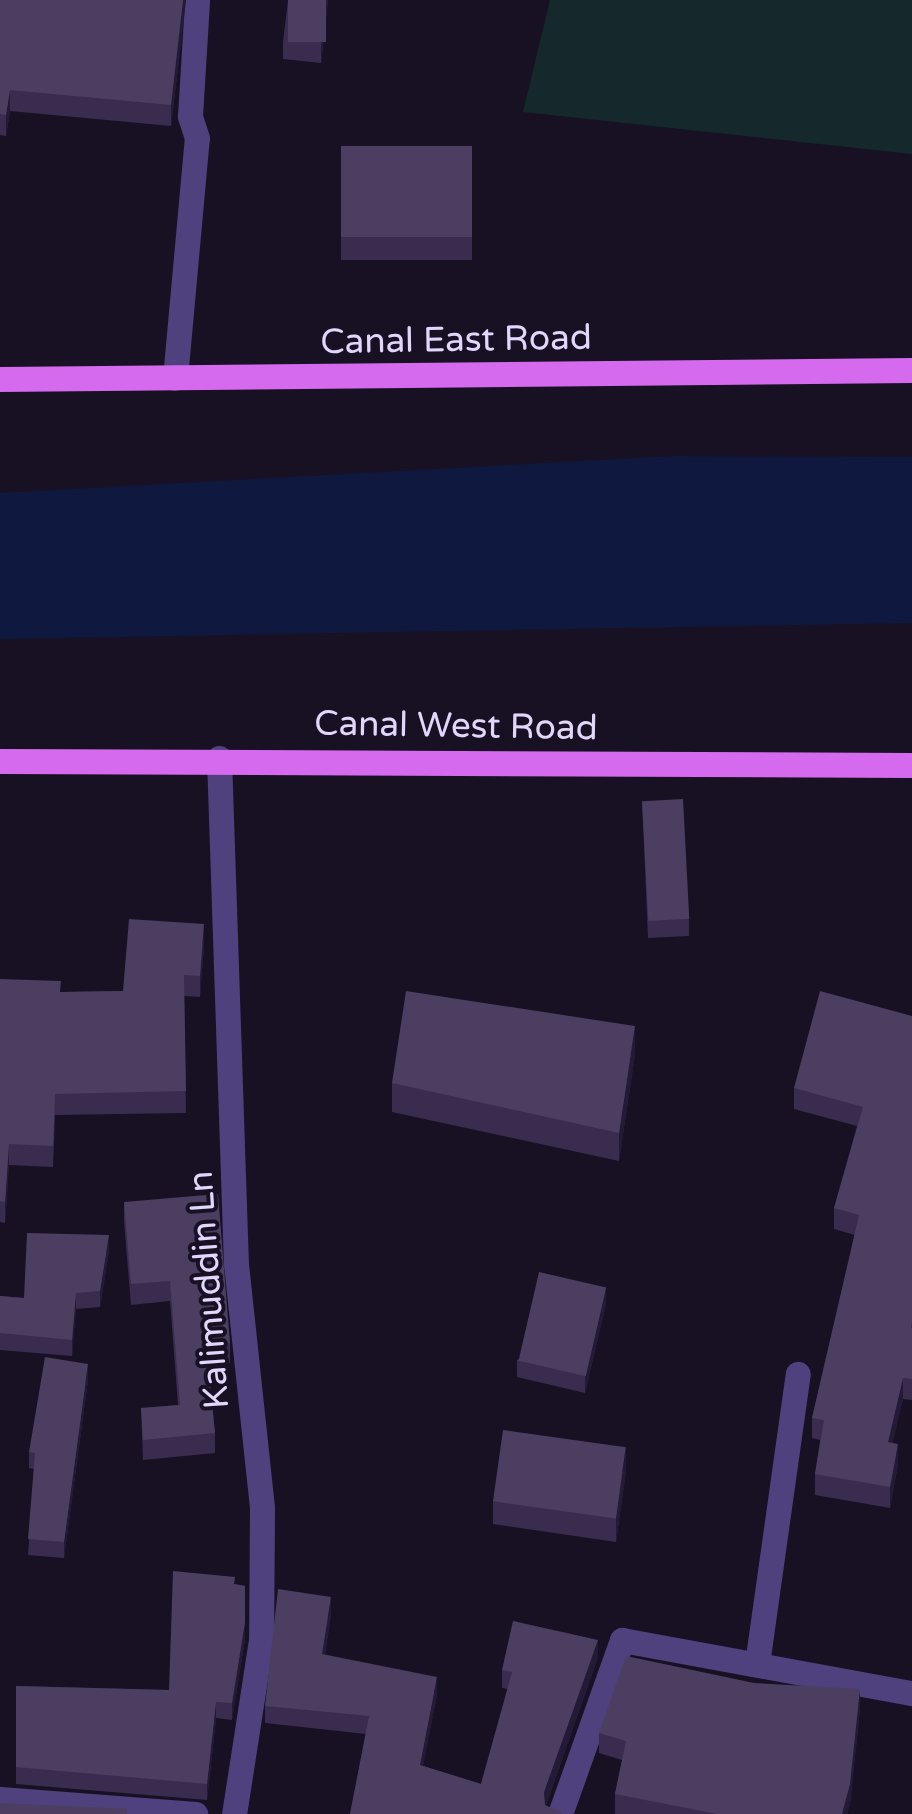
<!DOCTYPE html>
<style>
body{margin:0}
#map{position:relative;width:912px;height:1814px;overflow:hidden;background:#171123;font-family:"Varela Round",sans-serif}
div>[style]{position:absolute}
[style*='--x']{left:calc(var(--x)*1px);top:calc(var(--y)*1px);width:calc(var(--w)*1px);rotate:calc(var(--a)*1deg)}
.green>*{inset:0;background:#15292d}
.water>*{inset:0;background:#0f183e}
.minor>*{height:25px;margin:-12.5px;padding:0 12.5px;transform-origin:12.5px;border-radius:12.5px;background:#4e417d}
.major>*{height:25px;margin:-12.5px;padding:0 12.5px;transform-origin:12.5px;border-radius:12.5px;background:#d56aef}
.wall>*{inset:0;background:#392c4f;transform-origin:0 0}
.shaded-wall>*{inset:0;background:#241936}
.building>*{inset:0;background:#4b3e61;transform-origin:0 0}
span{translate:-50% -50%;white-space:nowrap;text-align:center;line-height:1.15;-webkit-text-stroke:8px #171123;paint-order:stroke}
.street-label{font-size:35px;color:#e2d7fb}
</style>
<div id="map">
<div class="green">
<i style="clip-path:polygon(550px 0,912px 0,912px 154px,523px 112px)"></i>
</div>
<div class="water">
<i style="clip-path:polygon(673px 456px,912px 457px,912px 623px,0 639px,0 493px)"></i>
</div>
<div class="minor">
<i style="--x:175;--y:378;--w:241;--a:-84.8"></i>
<i style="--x:197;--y:138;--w:23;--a:-108"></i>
<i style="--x:190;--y:116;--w:116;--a:-86.5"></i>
<i style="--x:219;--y:758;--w:506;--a:88.08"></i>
<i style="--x:236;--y:1264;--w:245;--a:83.9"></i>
<i style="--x:262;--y:1508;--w:132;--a:90.4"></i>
<i style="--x:261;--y:1640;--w:176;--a:98.8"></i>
<i style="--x:757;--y:1664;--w:293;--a:-82"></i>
<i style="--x:0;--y:1799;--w:196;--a:4.4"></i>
<i style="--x:560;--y:1814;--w:185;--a:-70.4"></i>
<i style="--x:622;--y:1640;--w:295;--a:10.4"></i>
</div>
<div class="major">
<i style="--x:0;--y:379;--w:912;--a:-0.57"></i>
<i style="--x:0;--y:761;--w:912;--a:0.25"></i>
</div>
<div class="wall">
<i style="clip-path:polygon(0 0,186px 0,171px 126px,10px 111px,6px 136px,0 135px)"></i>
<i style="clip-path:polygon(288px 0,328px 0,321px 63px,283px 59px,283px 42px)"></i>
<i style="left:472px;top:146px;width:114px;height:131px;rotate:90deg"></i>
<i style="clip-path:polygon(642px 800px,689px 919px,689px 936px,648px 938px)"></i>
<i style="clip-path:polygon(204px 945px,200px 997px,184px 996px,186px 1113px,55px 1115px,53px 1167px,9px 1165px,5px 1223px,0 1222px,0 979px,61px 992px,123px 991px)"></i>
<i style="clip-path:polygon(912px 1016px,912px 1400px,903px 1399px,892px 1443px,898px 1464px,890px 1508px,815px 1495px,815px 1474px,820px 1440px,812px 1438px,812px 1418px,855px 1235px,834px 1229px,834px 1208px,857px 1126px,794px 1109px,794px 1088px)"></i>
<i style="clip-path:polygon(635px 1054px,619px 1161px,392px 1112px,392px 1083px)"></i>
<i style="clip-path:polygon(124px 1202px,230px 1343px,230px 1363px,208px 1365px,215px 1433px,215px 1453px,143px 1460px,141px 1408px,178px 1405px,170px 1301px,131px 1305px,124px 1222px)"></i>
<i style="clip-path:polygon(109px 1251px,100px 1307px,76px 1309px,72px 1356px,0 1350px,0 1296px,24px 1298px)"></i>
<i style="clip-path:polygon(606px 1304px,585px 1393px,517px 1377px,517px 1360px)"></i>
<i style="clip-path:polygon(88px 1380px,64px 1558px,28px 1555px,34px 1469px,29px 1468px,29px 1452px)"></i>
<i style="clip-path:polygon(626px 1471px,616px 1542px,493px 1524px,493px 1501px)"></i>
<i style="clip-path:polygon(235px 1584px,245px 1586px,245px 1639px,232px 1720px,216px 1718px,207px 1800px,16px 1784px,16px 1686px,169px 1690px)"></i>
<i style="clip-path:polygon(331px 1614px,325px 1655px,437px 1694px,423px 1766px,481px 1784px,508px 1689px,502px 1688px,502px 1670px,598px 1657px,546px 1805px,350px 1814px,366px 1734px,265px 1723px,265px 1706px)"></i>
<i style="clip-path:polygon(860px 1709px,850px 1804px,847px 1814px,615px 1814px,615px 1794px,622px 1760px,599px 1753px,599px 1733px)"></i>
</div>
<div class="shaded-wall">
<i style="clip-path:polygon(183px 0,186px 0,171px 126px,171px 105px)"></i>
<i style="clip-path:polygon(326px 0,328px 0,321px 63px,321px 47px)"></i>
<i style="clip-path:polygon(10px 90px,10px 111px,6px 136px,6px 115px)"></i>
<i style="clip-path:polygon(204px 924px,204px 945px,200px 997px,200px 976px)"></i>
<i style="clip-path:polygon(635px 1026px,635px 1054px,619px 1161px,619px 1133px)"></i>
<i style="clip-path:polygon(9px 1144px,9px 1165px,5px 1223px,5px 1202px)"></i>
<i style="clip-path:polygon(109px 1235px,109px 1251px,100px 1307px,100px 1291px)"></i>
<i style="clip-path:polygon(606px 1288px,606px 1304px,585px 1393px,585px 1377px)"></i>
<i style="clip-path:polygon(76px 1293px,76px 1309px,72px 1356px,72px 1340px)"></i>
<i style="clip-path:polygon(88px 1364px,88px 1380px,64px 1558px,64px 1542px)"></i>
<i style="clip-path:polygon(903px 1378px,903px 1399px,888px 1463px,888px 1442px)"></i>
<i style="clip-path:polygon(898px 1444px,898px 1464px,890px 1508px,890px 1487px)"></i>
<i style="clip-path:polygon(626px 1448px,626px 1471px,616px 1542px,616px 1519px)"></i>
<i style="clip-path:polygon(331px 1597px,331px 1614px,322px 1672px,322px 1654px)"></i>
<i style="clip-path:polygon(245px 1622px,245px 1639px,232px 1720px,232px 1703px)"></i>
<i style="clip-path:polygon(598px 1640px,598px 1657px,544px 1810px,544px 1792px)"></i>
<i style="clip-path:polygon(437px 1677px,437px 1694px,420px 1782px,420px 1765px)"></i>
<i style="clip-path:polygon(860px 1689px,860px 1709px,850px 1804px,847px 1814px,842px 1814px)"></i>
<i style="clip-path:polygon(216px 1702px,216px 1718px,207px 1800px,207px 1784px)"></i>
</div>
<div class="building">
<i style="clip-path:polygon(0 0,183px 0,171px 105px,10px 90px,6px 115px,0 114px)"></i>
<i style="left:288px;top:0;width:38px;height:42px"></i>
<i style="left:472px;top:146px;width:91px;height:131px;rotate:90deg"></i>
<i style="left:683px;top:799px;width:120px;height:41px;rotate:87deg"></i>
<i style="clip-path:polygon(129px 919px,204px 924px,200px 976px,184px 975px,186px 1091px,55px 1094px,53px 1146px,9px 1144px,5px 1202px,0 1201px,0 979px,61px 981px,60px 992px,123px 991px)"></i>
<i style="clip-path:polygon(406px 991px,635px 1026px,619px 1133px,392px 1083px)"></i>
<i style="clip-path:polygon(820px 991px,912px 1016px,912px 1321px,911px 1328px,912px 1328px,912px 1379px,903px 1378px,888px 1442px,898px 1444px,890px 1487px,815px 1474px,824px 1420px,812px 1418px,859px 1215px,834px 1208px,863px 1107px,794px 1088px)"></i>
<i style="clip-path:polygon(218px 1194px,230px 1343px,206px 1345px,215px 1433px,143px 1440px,141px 1408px,180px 1405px,170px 1281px,131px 1284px,124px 1202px)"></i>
<i style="clip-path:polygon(27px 1233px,109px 1235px,100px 1291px,76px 1293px,72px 1340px,0 1333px,0 1296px,24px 1298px)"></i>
<i style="left:539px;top:1272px;width:69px;height:91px;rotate:13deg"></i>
<i style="clip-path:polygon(45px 1357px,88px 1364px,64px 1542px,28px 1539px,35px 1453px,29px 1452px)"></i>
<i style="left:503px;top:1430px;width:124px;height:72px;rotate:8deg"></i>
<i style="clip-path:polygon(173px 1571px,235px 1577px,234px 1584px,245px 1586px,245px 1622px,232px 1703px,216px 1702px,207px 1784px,16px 1767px,16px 1686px,169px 1690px)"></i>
<i style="clip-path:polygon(278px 1589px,331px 1597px,322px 1654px,437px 1677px,420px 1765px,481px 1784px,512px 1672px,502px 1670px,513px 1621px,598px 1640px,544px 1792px,545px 1805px,562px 1812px,562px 1814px,350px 1814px,369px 1716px,265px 1706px)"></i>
<i style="clip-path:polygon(626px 1656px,754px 1683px,860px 1689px,850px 1784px,842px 1814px,717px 1814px,615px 1794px,626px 1741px,599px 1733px)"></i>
<i style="clip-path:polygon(0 1803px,127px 1809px,127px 1814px,0 1814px)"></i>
</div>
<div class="street-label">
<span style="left:456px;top:340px;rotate:-1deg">Canal East Road</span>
<span style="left:456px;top:726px;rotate:1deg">Canal West Road</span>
<span style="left:209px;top:1290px;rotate:-94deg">Kalimuddin Ln</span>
</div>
</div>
